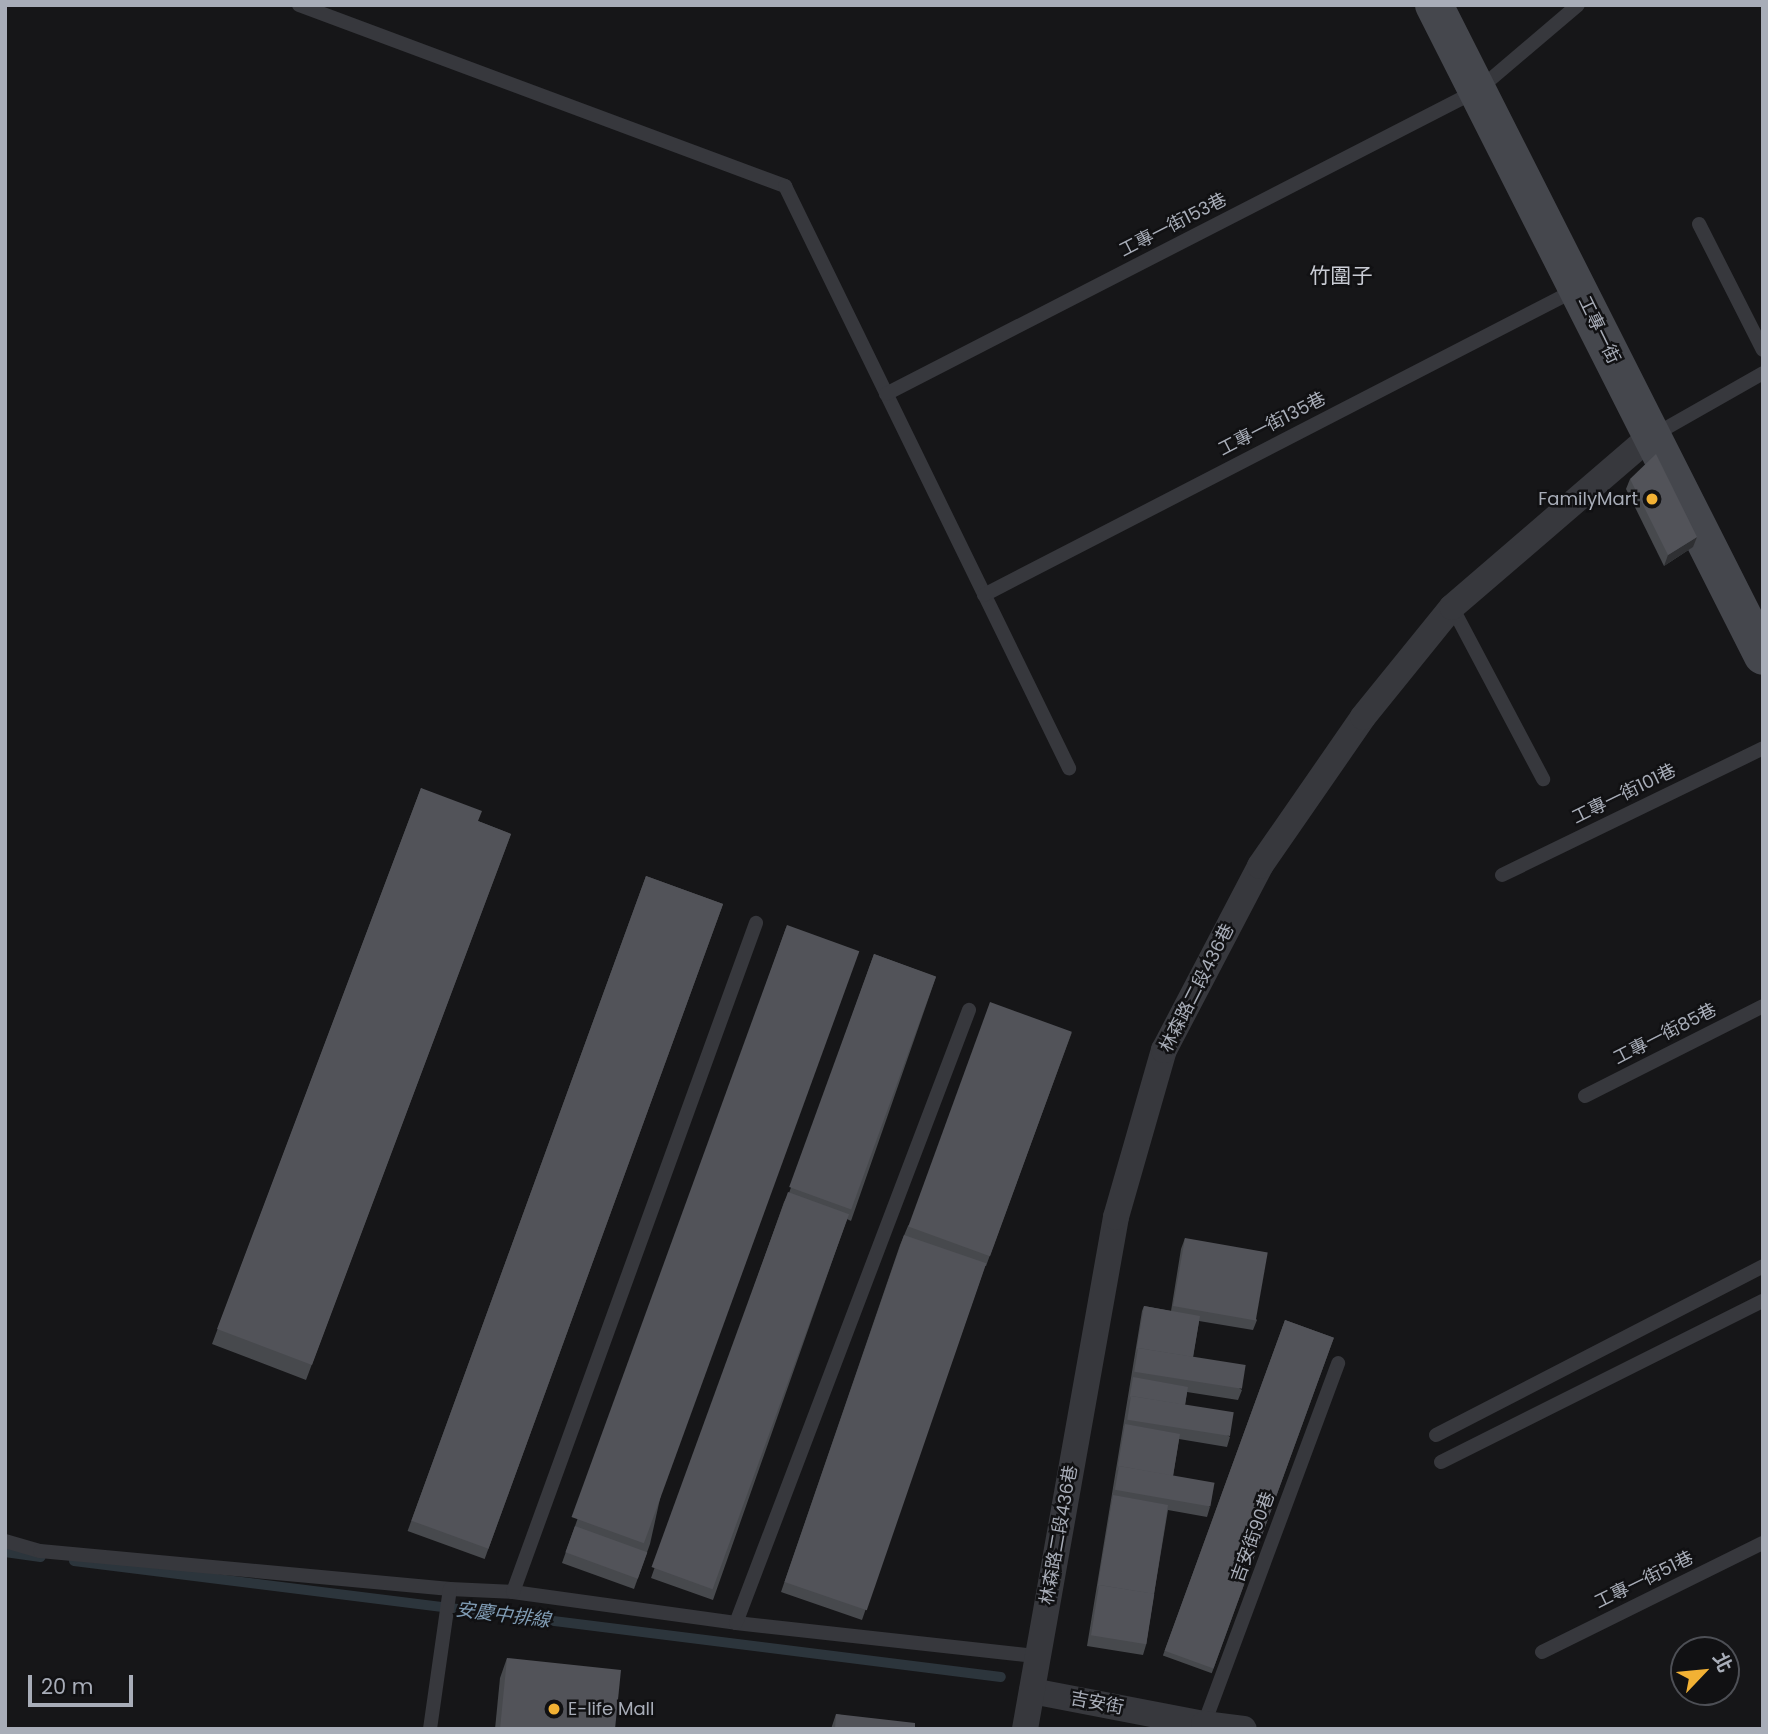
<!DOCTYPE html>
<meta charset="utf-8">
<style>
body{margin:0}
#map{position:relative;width:1768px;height:1734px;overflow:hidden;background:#161618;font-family:Poppins,"Noto Sans TC",sans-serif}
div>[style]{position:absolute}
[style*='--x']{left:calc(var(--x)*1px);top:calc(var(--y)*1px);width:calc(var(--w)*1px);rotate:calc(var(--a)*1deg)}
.stream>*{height:10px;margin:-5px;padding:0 5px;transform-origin:5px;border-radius:5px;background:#2c353c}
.lane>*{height:14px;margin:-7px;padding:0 7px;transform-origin:7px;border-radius:7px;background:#37383d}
.street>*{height:26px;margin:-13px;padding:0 13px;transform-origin:13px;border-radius:13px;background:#37383d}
.secondary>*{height:38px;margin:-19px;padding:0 19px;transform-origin:19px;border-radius:19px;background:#45474d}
.wall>*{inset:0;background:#47494d;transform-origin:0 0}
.shaded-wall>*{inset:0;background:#2f3033}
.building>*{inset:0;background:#525359;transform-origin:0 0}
.dots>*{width:19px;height:19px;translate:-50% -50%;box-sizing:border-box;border:4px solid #111113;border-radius:50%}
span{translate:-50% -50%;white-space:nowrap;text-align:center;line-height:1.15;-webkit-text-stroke:5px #111113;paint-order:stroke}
.street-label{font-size:18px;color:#a8adb8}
.poi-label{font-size:18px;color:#a8adb8}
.right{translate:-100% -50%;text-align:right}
.left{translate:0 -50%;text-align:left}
.water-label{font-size:19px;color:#7f9bb3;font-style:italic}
.quarter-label{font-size:21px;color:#c9ccd4}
.frame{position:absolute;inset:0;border:7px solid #a8adb8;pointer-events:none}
.north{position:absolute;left:1670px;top:1636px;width:70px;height:70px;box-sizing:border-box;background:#111113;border:2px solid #4d4f55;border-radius:50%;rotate:64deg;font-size:19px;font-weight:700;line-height:28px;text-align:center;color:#a8adb8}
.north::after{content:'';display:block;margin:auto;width:24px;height:32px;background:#f2b134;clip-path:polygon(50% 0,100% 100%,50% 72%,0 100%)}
.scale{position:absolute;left:28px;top:1675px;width:105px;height:32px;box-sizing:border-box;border:4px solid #a8adb8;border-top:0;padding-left:9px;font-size:21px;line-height:24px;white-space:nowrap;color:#a8adb8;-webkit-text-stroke:5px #111113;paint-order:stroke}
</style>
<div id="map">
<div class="stream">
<i style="--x:5;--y:1552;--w:36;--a:8"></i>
<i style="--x:74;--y:1561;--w:934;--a:7.13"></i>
</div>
<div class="lane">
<i style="--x:299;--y:5;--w:519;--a:20.43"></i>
<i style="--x:785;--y:186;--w:648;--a:63.99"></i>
<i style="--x:1699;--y:224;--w:141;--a:63.1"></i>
<i style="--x:886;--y:394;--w:665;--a:-27.18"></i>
<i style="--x:1478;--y:90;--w:131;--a:-40.4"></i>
<i style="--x:1654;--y:435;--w:125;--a:-29.6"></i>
<i style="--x:984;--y:595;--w:667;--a:-27.29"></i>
<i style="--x:1452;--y:607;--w:195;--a:62.1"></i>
<i style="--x:1502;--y:875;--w:290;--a:-25.9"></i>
<i style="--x:1585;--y:1096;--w:199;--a:-26.8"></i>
<i style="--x:1436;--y:1435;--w:368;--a:-27.3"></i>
<i style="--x:1441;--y:1462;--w:360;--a:-26.6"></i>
<i style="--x:5;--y:1541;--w:36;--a:16"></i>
<i style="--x:40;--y:1551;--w:412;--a:5.3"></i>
<i style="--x:450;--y:1589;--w:63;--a:2.7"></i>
<i style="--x:513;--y:1592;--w:225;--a:7.9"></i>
<i style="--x:736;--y:1623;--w:303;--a:6.3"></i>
<i style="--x:513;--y:1592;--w:712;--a:-70.04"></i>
<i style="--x:736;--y:1623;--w:656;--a:-69.19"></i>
<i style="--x:1542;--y:1652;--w:246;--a:-26.3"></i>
<i style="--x:1204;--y:1724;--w:385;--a:-69.6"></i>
<i style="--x:430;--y:1729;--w:141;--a:-81.9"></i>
</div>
<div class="street">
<i style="--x:1032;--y:1691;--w:175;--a:10.9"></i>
<i style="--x:1204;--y:1724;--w:40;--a:7.1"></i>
<i style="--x:1025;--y:1729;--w:520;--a:-79.92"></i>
<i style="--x:1116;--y:1217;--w:174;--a:-74"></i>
<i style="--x:1164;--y:1050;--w:208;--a:-62.4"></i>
<i style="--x:1260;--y:866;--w:181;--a:-55.3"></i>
<i style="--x:1363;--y:717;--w:141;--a:-51"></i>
<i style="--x:1452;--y:607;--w:262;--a:-40.7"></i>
</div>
<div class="secondary">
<i style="--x:1434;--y:5;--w:729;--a:63.19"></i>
</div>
<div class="wall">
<i style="clip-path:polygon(1630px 479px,1697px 537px,1693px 547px,1664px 566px,1626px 489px)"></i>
<i style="clip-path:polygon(421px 788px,478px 821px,511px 834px,306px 1380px,212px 1344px)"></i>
<i style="left:646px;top:876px;width:82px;height:697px;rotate:20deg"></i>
<i style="clip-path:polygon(787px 925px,650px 1544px,634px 1589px,562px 1563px)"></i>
<i style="clip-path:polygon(874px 954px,936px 977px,851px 1221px,847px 1219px,713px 1600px,651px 1578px,784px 1202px,789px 1193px)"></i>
<i style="clip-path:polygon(1072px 1032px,986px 1266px,985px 1266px,862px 1620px,781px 1592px,900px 1245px,908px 1226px)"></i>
<i style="clip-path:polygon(1185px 1238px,1257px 1320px,1253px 1330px,1199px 1321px,1193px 1357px,1242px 1390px,1238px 1400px,1187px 1392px,1185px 1405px,1230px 1437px,1227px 1447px,1179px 1439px,1173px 1476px,1210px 1507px,1207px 1517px,1168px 1510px,1154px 1594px,1146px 1645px,1143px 1655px,1087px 1646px,1142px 1311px,1144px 1306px,1171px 1311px,1181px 1249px)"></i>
<i style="left:1285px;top:1320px;width:52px;height:357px;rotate:20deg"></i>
<i style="clip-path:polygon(507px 1658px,615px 1729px,495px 1729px,500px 1678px)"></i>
<i style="clip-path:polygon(836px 1714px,915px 1729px,831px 1729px)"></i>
</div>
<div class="shaded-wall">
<i style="clip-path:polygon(1697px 537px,1693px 547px,1664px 566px,1668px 555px)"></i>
</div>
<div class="building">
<i style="clip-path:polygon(1656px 454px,1697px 537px,1668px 555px,1630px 479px)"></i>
<i style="clip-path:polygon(421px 788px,482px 811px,478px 821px,511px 834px,312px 1365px,217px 1329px)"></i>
<i style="left:646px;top:876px;width:82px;height:686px;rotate:20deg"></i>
<i style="left:787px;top:925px;width:77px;height:630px;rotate:20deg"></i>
<i style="left:874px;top:954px;width:66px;height:248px;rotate:20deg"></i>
<i style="left:990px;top:1002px;width:87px;height:239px;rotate:20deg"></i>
<i style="left:788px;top:1192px;width:65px;height:399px;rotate:20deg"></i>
<i style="left:904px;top:1235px;width:87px;height:367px;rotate:19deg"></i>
<i style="left:1185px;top:1238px;width:84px;height:69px;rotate:10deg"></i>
<i style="clip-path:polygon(1144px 1306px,1200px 1316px,1193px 1357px,1138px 1348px,1136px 1353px)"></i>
<i style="left:1285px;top:1320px;width:52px;height:352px;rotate:20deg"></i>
<i style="left:1138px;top:1348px;width:109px;height:24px;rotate:9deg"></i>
<i style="clip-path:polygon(1133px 1377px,1188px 1387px,1185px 1405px,1131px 1396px,1129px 1401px)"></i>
<i style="left:1131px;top:1396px;width:104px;height:24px;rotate:9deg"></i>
<i style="clip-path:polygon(1125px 1424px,1180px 1434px,1173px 1476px,1119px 1466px,1117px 1471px)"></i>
<i style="left:1119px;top:1466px;width:97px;height:24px;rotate:10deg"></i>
<i style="clip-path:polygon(1113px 1495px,1168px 1505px,1154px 1594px,1099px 1585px,1097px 1590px)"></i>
<i style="left:575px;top:1526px;width:77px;height:28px;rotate:20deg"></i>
<i style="left:1099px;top:1585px;width:56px;height:51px;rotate:9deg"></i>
<i style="clip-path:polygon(507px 1658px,621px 1670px,615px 1729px,500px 1729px)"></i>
<i style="clip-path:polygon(836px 1714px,915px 1723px,915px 1729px,835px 1729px)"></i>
</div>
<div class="dots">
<i style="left:1652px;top:499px;background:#f2b134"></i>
<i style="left:554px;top:1709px;background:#f2b134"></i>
</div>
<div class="street-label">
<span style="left:1173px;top:225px;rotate:-27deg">工專一街153巷</span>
<span style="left:1599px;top:330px;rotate:64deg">工專一街</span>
<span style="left:1272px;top:424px;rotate:-27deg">工專一街135巷</span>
<span style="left:1624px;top:794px;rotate:-26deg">工專一街101巷</span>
<span style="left:1197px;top:988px;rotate:-63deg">林森路二段436巷</span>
<span style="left:1665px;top:1034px;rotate:-27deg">工專一街85巷</span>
<span style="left:1059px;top:1535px;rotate:-80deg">林森路二段436巷</span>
<span style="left:1253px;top:1537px;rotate:-70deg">吉安街90巷</span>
<span style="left:1644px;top:1580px;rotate:-26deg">工專一街51巷</span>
<span style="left:1097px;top:1703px;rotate:11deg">吉安街</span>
</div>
<div class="poi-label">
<span class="right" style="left:1638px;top:499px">FamilyMart</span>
<span class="left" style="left:568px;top:1709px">E-life Mall</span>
</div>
<div class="water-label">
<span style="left:503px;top:1615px;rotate:7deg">安慶中排線</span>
</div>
<div class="quarter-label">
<span style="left:1341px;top:276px">竹圍子</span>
</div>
<div class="frame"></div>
<div class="north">北</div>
<div class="scale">20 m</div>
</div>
